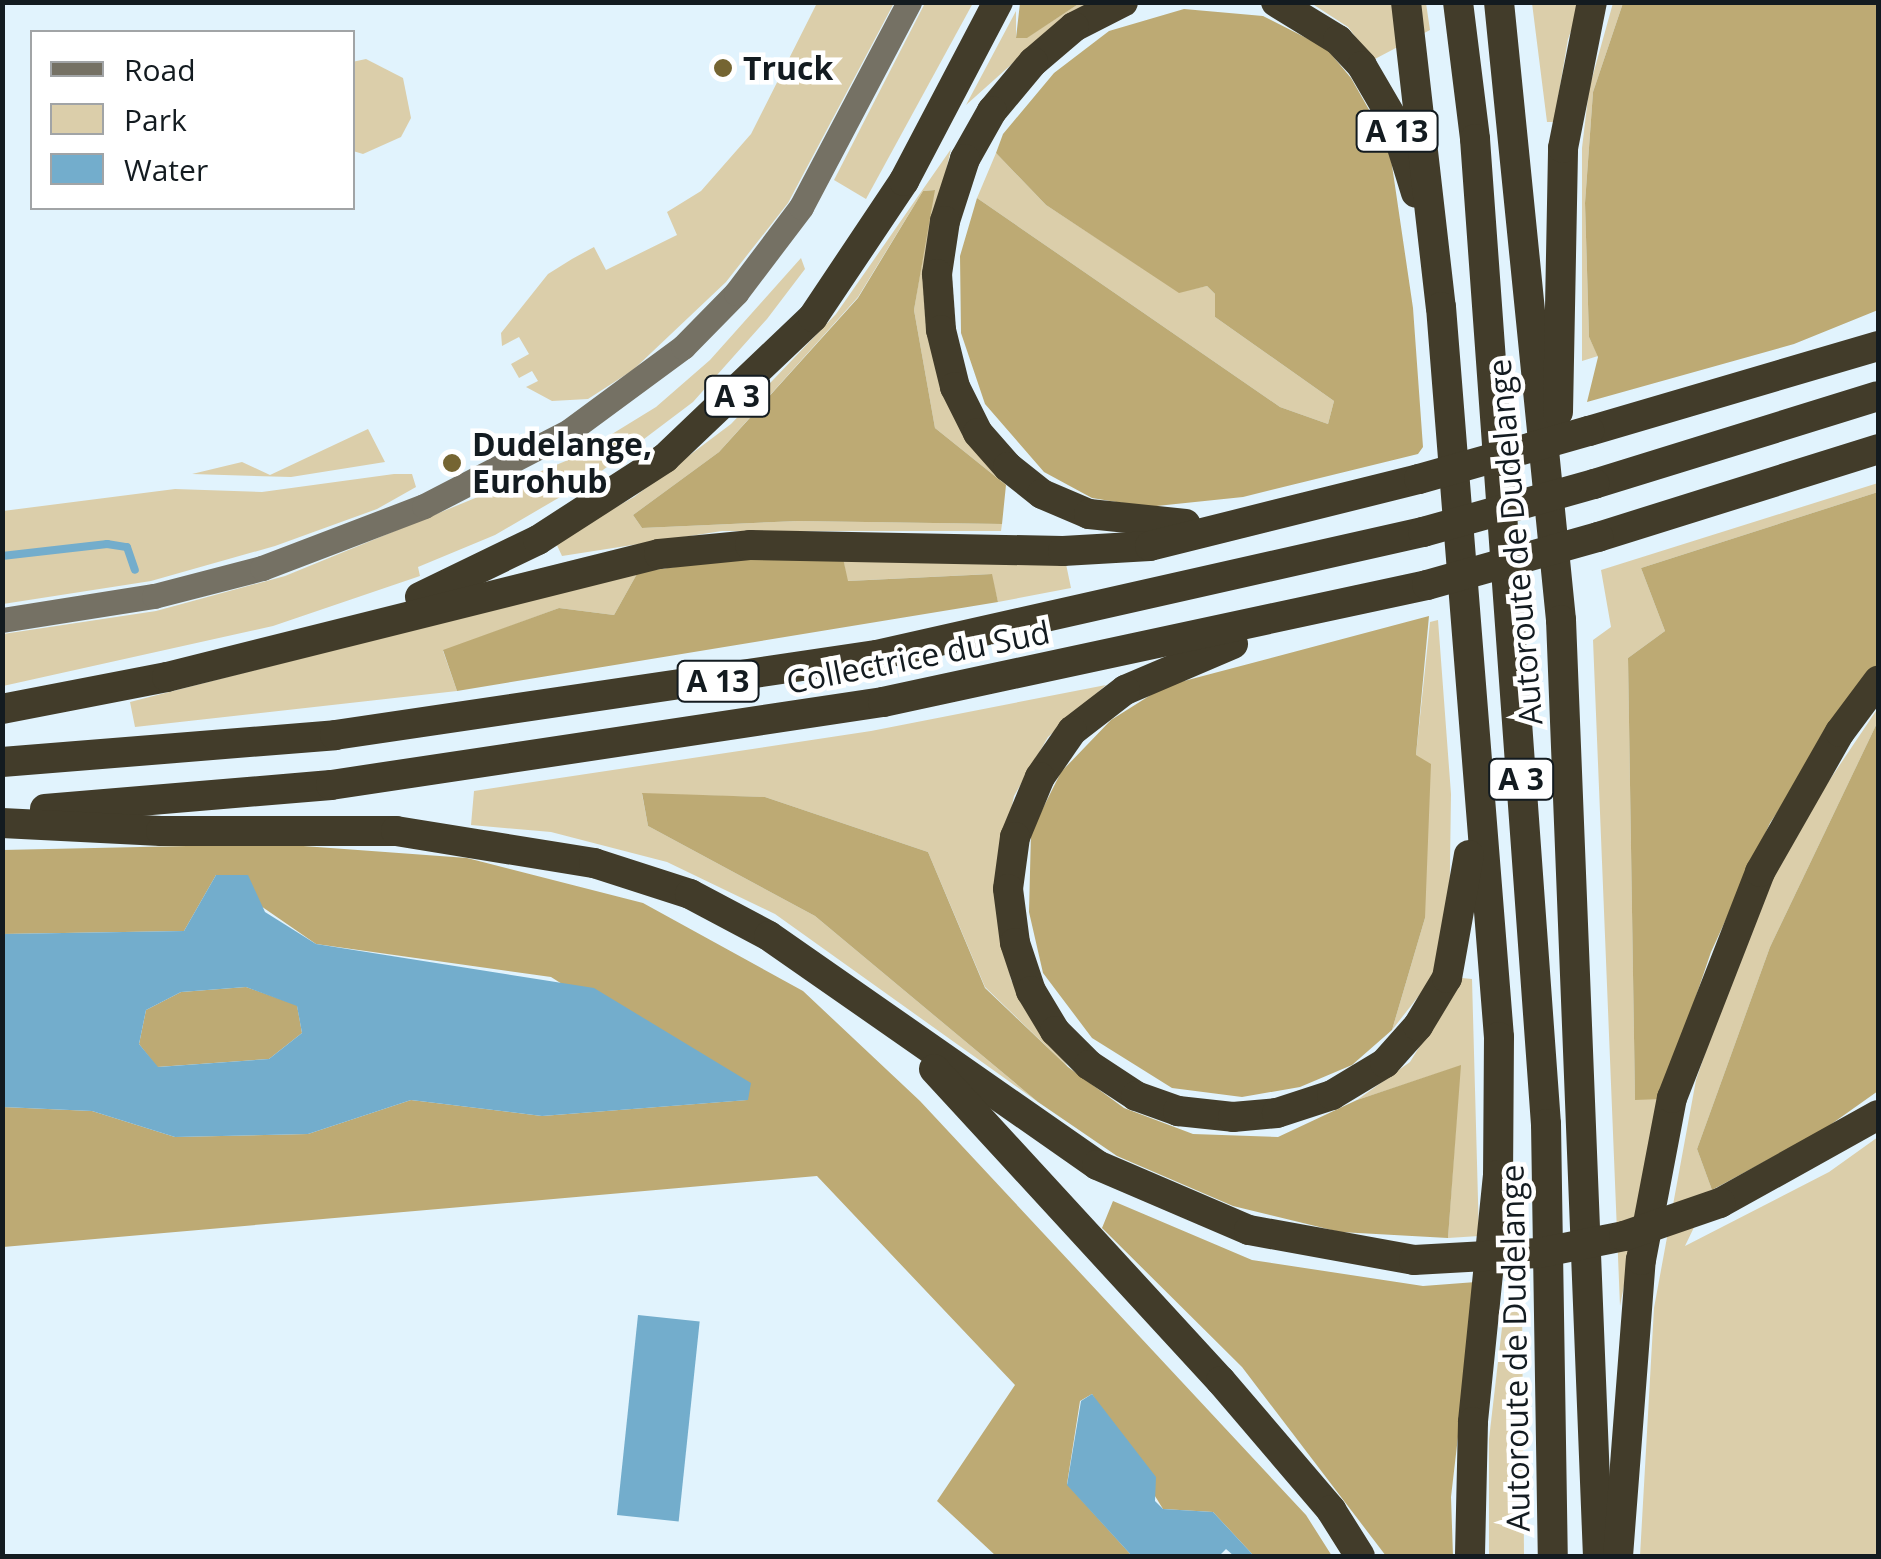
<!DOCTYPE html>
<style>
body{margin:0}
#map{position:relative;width:1881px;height:1559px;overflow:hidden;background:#e1f3fd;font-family:"Open Sans",sans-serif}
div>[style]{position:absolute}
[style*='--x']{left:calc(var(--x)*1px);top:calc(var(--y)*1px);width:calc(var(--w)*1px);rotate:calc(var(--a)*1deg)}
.green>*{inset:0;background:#dbceaa}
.forest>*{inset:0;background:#bdaa74}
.water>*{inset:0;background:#73adcc;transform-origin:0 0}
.stream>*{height:8px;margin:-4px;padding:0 4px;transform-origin:4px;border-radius:4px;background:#73adcc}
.secondary>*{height:25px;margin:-12.5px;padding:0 12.5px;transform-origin:12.5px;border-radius:12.5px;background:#757164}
.highway>*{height:30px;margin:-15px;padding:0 15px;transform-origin:15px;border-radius:15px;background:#423c2a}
.highway-bridge>*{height:30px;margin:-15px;padding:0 15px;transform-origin:15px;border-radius:15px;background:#423c2a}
.dots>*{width:28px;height:28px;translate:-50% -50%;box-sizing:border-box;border:5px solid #fff;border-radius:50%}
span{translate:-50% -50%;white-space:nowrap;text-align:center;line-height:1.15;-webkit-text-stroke:9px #fff;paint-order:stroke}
.shield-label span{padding:2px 8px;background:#fff;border:2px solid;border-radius:8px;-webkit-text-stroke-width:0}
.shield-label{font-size:30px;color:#131b20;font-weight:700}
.poi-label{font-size:32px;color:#131b20;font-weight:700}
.left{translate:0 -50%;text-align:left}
.street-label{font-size:32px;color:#131b20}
.frame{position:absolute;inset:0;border:5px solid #131b20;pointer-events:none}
.legend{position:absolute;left:30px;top:30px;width:325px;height:180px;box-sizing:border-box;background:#fff;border:2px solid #a1a4a6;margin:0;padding:12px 18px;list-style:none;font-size:30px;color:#131b20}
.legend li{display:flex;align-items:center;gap:20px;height:50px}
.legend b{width:50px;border:2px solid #a1a4a6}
</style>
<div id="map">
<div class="green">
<i style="clip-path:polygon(817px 3px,894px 3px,788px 203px,726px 282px,633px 370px,588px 399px,552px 401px,526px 387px,538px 381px,532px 371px,519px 378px,511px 364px,529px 354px,519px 337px,502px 346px,501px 333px,548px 274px,572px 259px,594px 247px,606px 270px,677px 235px,667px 212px,701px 191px,751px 134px)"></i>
<i style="clip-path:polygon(925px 3px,973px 3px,866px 199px,834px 180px)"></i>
<i style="clip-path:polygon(1080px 3px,1095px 3px,1053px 27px,966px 105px,1016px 11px,1016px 37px,1026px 38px)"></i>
<i style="clip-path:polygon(1311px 3px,1426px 3px,1430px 30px,1373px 60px,1348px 27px)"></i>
<i style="clip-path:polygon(1532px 3px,1582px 3px,1568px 39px,1554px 122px,1547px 122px)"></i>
<i style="clip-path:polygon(1613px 3px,1623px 3px,1593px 92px,1585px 203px,1589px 337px,1598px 356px,1582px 361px,1582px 148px,1589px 89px)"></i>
<i style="clip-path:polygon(366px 59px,403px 78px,411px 118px,401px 137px,363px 154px,353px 151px,352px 62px)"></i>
<i style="clip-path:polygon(951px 149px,934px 222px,928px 322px,1006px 485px,935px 428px,914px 310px,934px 190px,923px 191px,858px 297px,719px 452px,633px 515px,642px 528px,798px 521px,1002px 524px,1001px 531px,722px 531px,562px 556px,555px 541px,634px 497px,731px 424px,836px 314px)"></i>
<i style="clip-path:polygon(996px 153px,1046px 205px,1179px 292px,1207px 286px,1215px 294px,1215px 317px,1334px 401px,1328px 424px,1280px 407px,977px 198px)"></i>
<i style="clip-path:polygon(801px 258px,805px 269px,767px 319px,693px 402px,591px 479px,495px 535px,418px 567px,420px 576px,273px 626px,3px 686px,3px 634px,156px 611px,285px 576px,573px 458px,656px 407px,710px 360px)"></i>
<i style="clip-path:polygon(368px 429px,385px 462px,291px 477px,192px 474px,242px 462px,270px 475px)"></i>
<i style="clip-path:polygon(394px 474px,412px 474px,416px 487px,377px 509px,275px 546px,151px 581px,3px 604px,3px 511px,175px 489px,262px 492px)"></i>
<i style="clip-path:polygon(1878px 483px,1878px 492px,1641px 568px,1665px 631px,1628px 658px,1635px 1099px,1661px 1099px,1620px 1306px,1593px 640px,1611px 627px,1601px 570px)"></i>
<i style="clip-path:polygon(843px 558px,1066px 564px,1071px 588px,998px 602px,991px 574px,847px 581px)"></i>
<i style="clip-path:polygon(638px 572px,614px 615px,559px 608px,443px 651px,457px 691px,135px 727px,130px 702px)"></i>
<i style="clip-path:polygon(1438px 620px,1451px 794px,1449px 936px,1428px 984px,1392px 1030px,1425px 918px,1416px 755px,1430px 622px)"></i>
<i style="clip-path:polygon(1106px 685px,1048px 737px,1014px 796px,999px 865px,999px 916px,1011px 980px,1068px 1067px,985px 987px,928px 852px,765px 797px,642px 794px,648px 826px,815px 916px,1038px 1102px,775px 914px,667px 862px,551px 832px,471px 825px,474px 791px,871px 731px)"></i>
<i style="clip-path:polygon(1878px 708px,1878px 721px,1770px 947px,1697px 1149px,1712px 1190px,1685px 1246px,1829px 1172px,1878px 1137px,1878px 1556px,1640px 1556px,1654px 1308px,1696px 1080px,1749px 925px,1800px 824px)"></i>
<i style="clip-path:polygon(1462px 978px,1472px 979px,1479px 1236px,1448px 1238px,1460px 1066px,1357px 1100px,1410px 1062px)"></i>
<i style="clip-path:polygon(1522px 1300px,1524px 1556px,1489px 1556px,1489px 1439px,1505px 1302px)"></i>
</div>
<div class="forest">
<i style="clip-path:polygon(1020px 3px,1020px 2px,1080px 3px,1027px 38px,1016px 38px)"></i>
<i style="clip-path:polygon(1623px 3px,1878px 3px,1878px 310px,1794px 344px,1587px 402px,1598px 357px,1589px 337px,1585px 203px,1593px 92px)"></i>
<i style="clip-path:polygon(1184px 9px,1263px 16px,1326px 48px,1351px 78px,1389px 145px,1413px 308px,1423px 447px,1418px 454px,1243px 497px,1147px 507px,1092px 498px,1044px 472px,985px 404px,961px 333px,960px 256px,977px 198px,1280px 407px,1328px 424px,1334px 401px,1215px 317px,1215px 294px,1207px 286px,1179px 293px,1046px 205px,996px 153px,1003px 134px,1054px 73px,1109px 31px)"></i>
<i style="clip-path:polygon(935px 190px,914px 310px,935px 428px,1006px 485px,1002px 524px,798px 521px,642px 528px,633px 515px,719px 452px,858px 298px,923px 191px)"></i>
<i style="clip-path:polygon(1878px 492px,1878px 665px,1770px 823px,1711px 952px,1661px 1099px,1635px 1100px,1628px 658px,1665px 631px,1641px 568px)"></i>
<i style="clip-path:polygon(756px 556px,843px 558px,848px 581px,992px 574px,998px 602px,457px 691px,443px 650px,559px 608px,614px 615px,638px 572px)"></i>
<i style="clip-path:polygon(1429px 616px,1416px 755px,1431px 764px,1425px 918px,1392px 1030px,1352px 1065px,1300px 1087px,1242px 1097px,1172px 1088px,1092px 1038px,1043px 973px,1029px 912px,1031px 832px,1061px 772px,1111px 720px,1165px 686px)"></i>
<i style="clip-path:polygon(1878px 721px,1878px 1091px,1823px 1130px,1712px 1190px,1697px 1149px,1770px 947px)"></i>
<i style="clip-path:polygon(642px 793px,765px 797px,928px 852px,985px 988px,1068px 1067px,1124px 1108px,1193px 1134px,1278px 1137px,1357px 1100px,1461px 1065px,1448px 1238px,1340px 1232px,1233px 1206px,1117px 1156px,1038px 1102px,815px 916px,648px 826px)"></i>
<i style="clip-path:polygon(276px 844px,467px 858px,643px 903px,803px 991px,920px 1101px,1306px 1515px,1332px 1556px,1254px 1556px,1213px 1512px,1163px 1509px,1092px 1394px,1080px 1401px,1067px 1484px,1132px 1556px,996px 1556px,937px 1501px,1015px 1385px,817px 1176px,3px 1247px,3px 1107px,92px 1111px,175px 1137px,308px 1134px,411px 1100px,542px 1116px,747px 1100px,551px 977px,316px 944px,216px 875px,184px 931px,3px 934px,2px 850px)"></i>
<i style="clip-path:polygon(246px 987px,297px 1005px,302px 1033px,269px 1059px,157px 1067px,139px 1044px,146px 1010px,181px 992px)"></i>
<i style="clip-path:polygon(1113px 1201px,1252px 1260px,1423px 1286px,1476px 1282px,1451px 1497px,1453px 1556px,1386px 1556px,1242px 1367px,1102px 1228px)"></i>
</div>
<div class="water">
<i style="clip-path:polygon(evenodd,216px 875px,248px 875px,265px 912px,316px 944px,594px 988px,751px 1083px,748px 1100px,542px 1116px,411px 1100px,308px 1134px,175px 1137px,92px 1111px,3px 1107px,3px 934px,184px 931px,216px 875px,246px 987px,297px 1006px,302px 1033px,269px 1059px,158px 1067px,139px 1044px,146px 1010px,181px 992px,246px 987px)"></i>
<i style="left:638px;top:1315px;width:62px;height:201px;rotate:6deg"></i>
<i style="clip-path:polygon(1092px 1394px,1156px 1477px,1155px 1501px,1163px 1509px,1213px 1512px,1254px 1556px,1234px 1556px,1226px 1549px,1219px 1556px,1132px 1556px,1067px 1485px,1081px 1401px)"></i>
</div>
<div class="stream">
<i style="--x:2;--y:556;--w:106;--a:-6.5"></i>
<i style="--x:107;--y:544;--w:20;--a:9"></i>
<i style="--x:127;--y:547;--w:24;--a:71"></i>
</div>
<div class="secondary">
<i style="--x:2;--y:620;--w:154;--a:-9"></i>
<i style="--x:154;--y:596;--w:112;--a:-14.5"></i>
<i style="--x:262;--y:568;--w:173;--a:-20.9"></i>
<i style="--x:424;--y:506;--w:163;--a:-27.3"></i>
<i style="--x:569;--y:431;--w:142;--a:-36.4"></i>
<i style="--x:683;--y:347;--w:76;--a:-45.5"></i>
<i style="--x:736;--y:293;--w:108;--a:-52.9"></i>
<i style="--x:801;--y:207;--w:232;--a:-62.2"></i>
</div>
<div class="highway">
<i style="--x:1123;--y:2;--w:55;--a:153"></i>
<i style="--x:1074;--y:27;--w:54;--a:139.5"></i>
<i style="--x:1033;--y:62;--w:64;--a:129.9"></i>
<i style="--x:992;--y:111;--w:55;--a:119.4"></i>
<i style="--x:965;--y:159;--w:65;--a:107.9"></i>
<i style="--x:945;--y:221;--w:54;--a:98.6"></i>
<i style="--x:937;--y:274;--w:56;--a:85.9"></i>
<i style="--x:941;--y:330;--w:59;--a:76.2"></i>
<i style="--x:955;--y:387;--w:51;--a:63.4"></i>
<i style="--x:978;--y:433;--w:45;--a:48.6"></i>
<i style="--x:1008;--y:467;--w:43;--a:38.5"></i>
<i style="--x:1042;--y:494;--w:51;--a:23.1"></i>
<i style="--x:1089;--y:514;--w:97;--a:5.9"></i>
<i style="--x:1276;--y:2;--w:73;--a:31.5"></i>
<i style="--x:1338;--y:40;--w:35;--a:47"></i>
<i style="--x:1362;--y:66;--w:64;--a:59.8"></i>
<i style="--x:1394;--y:121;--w:75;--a:73"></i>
<i style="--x:1406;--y:2;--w:307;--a:83.5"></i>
<i style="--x:1441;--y:307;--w:732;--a:85.46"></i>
<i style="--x:1499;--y:1037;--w:138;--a:90.4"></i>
<i style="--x:1498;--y:1175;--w:248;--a:95.8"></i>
<i style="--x:1473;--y:1422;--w:134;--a:91.3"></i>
<i style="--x:1458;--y:2;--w:138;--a:82.9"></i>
<i style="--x:1475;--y:139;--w:988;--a:85.88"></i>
<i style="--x:1546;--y:1124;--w:432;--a:89.1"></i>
<i style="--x:1499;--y:2;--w:621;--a:84.27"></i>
<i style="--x:1561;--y:620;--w:937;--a:87.74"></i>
<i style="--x:1558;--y:412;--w:264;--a:-88.9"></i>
<i style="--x:1563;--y:148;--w:149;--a:-78.8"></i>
<i style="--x:1589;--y:431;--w:301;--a:-16.4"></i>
<i style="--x:1594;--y:484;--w:297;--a:-17.2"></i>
<i style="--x:1598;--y:537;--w:294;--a:-17.4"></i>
<i style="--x:420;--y:597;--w:131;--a:-25.8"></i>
<i style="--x:538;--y:540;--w:151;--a:-32.8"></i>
<i style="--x:665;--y:458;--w:204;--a:-43.6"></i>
<i style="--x:813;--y:317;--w:164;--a:-56.2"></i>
<i style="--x:904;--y:181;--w:202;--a:-62.3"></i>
<i style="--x:1233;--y:644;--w:117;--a:156.9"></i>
<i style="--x:1125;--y:690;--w:67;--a:142.3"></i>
<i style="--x:1072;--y:731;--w:56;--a:124.8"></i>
<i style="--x:1040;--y:777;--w:65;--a:112.6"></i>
<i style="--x:1015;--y:837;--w:52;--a:97.7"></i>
<i style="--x:1008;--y:889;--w:54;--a:82.6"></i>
<i style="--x:1015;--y:943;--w:51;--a:71.6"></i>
<i style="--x:1031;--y:991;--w:47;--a:59"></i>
<i style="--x:1055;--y:1031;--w:48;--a:45"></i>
<i style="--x:1089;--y:1065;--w:56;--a:33.4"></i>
<i style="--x:1136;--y:1096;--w:45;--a:19.7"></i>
<i style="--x:1178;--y:1111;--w:55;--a:6.2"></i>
<i style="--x:1233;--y:1117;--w:44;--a:-5.2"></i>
<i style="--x:1277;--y:1113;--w:58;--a:-18.1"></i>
<i style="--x:1332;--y:1095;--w:62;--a:-31.1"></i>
<i style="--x:1385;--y:1063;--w:50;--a:-48.3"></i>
<i style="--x:1418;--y:1026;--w:56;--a:-58.9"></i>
<i style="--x:1447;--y:978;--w:125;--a:-79.9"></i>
<i style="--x:2;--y:709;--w:168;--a:-11"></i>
<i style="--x:167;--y:677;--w:507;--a:-14.04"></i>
<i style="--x:659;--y:554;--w:91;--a:-5.6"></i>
<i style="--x:750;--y:545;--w:313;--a:1.1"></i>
<i style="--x:1063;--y:551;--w:87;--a:-3.3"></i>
<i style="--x:1150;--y:546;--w:277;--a:-14"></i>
<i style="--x:2;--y:762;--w:334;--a:-4.6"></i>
<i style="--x:335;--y:735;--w:548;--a:-8.4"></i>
<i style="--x:877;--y:655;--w:560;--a:-12.7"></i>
<i style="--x:45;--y:809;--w:287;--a:-4.8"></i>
<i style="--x:331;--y:785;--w:558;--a:-8.55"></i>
<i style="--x:883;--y:702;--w:556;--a:-12.14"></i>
<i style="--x:2;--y:823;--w:159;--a:2.9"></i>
<i style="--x:161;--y:831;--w:235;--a:0"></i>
<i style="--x:396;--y:831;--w:201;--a:9.2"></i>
<i style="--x:594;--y:863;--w:101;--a:17.9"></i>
<i style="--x:690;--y:894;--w:89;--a:28"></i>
<i style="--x:769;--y:936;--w:400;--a:34.9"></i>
<i style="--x:1097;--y:1165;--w:165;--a:23.2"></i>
<i style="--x:1249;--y:1230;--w:168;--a:10.3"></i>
<i style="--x:934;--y:1069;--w:424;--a:47.4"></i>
<i style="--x:1221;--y:1381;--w:170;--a:49.5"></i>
<i style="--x:1331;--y:1510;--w:54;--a:57.8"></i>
<i style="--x:1720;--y:1203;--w:181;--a:-29.1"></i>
<i style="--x:1618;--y:1556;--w:297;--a:-85.6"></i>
<i style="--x:1641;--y:1260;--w:165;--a:-79.2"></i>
<i style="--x:1672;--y:1098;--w:243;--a:-68.7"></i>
<i style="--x:1760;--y:872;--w:161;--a:-60.3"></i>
<i style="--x:1840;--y:732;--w:64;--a:-53.3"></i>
</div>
<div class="highway-bridge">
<i style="--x:1419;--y:479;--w:177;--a:-15.8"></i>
<i style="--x:1423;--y:532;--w:178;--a:-15.7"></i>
<i style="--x:1427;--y:585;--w:178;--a:-15.7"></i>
<i style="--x:1414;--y:1260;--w:125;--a:-3.2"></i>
<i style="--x:1539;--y:1253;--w:87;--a:-11.3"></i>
<i style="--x:1624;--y:1236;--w:102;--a:-19"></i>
</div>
<div class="dots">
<i style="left:723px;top:68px;background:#756532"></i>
<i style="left:452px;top:463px;background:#756532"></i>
</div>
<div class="shield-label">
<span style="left:1397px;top:131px">A 13</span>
<span style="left:737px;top:396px">A 3</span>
<span style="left:718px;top:681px">A 13</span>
<span style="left:1521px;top:779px">A 3</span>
</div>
<div class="poi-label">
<span class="left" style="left:743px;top:68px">Truck</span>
<span class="left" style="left:472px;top:463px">Dudelange,<br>Eurohub</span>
</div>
<div class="street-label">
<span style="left:1515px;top:542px;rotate:-95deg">Autoroute de Dudelange</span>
<span style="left:918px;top:657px;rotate:-11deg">Collectrice du Sud</span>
<span style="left:1515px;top:1348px;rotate:-91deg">Autoroute de Dudelange</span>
</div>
<div class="frame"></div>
<ul class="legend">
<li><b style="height:12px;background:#757164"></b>Road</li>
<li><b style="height:28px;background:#dbceaa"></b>Park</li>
<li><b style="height:28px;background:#73adcc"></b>Water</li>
</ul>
</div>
